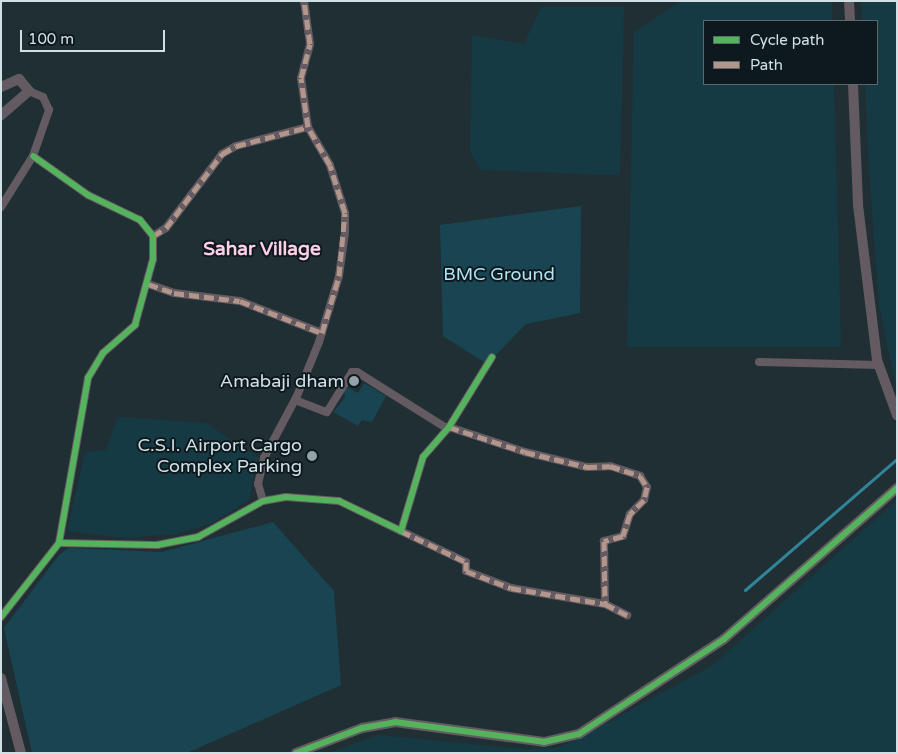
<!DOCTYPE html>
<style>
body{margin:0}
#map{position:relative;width:898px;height:754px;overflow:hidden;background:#202f33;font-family:"Varela Round",sans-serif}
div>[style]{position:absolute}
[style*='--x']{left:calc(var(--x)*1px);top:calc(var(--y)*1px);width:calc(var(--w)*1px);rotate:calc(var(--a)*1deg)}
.built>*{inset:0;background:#163a43}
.green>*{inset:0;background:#184551}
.stream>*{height:3px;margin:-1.5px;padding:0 1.5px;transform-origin:1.5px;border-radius:1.5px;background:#31859a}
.minor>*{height:8px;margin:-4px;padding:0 4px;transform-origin:4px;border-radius:4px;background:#635b61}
.tertiary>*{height:10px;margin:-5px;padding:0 5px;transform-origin:5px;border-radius:5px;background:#635b61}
.quiet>*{height:5px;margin-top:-2.5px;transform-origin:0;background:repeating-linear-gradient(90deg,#b2968c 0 10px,transparent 0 15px)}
.cycleway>*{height:6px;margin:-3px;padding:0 3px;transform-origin:3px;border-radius:3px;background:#56b35d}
.dots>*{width:14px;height:14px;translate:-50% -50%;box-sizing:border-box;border:2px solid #0d191d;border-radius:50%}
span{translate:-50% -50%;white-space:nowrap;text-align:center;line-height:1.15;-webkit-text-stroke:4px #0d191d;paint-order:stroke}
.park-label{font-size:18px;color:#b1e4f4}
.poi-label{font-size:18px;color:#d0e0e5}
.right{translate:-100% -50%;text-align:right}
.neighbourhood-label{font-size:19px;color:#fecfe6;font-weight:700}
.frame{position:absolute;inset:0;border:2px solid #d0e0e5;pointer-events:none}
.legend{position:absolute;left:703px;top:20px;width:175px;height:65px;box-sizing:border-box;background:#0d191d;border:1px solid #5b696d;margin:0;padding:6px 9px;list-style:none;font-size:15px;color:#d0e0e5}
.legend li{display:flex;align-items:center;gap:10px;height:25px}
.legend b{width:25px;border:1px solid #5b696d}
.scale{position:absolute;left:20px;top:30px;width:145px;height:22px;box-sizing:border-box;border:2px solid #d0e0e5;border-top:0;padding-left:6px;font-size:15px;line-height:18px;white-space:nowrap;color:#d0e0e5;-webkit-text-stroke:4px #0d191d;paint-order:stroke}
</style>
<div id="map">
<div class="built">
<i style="clip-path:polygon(681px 1px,832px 1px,832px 21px,704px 21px,704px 84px,834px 84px,841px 347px,627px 347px,634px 32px)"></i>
<i style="clip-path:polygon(861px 1px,897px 1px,897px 391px,879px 305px,869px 171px,865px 84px,877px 84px,877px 21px,862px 21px)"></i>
<i style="clip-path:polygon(541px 7px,624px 7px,620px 175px,481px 170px,470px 152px,472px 35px,524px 44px)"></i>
<i style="clip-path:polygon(117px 417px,206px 423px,258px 457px,249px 500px,211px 524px,175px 534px,126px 538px,67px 531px,85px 452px,106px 450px)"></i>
<i style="clip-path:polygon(897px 500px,897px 753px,329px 753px,378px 735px,523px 749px,555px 748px,574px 741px,713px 665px)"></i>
</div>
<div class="green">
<i style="clip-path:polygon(581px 206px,580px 313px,526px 324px,487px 364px,443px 336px,440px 225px)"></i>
<i style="clip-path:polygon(364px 383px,386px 396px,372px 422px,362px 420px,358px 426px,333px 412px,345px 398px,343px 384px,358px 393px)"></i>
<i style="clip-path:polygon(273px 522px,334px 591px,341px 685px,187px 753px,32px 753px,4px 628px,59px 555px,69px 548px,162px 552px)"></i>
</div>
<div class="stream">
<i style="--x:745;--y:590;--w:201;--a:-40.8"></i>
</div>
<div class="minor">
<i style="--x:1;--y:207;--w:60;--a:-57.9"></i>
<i style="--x:33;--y:156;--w:49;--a:-70.8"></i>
<i style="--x:49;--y:110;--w:14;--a:-115"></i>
<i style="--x:43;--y:97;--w:15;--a:-157"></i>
<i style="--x:153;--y:236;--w:15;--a:-32"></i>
<i style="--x:166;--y:228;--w:93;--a:-52.9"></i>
<i style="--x:222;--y:154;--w:16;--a:-30"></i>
<i style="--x:236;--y:146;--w:74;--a:-14.8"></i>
<i style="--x:148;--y:284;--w:28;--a:19"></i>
<i style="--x:174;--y:293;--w:66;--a:6.9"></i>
<i style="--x:240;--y:301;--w:88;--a:21.3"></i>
<i style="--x:759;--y:362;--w:120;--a:1.4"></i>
<i style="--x:295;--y:400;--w:34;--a:21"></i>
<i style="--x:327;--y:412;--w:47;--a:-58"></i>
<i style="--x:352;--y:372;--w:5;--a:0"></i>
<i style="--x:357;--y:372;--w:107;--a:32.1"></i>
<i style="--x:449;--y:427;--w:80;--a:18.2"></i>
<i style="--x:525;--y:452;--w:64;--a:13.6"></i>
<i style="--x:587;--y:467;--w:23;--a:-2"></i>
<i style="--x:610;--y:466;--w:32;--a:18"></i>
<i style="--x:640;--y:476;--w:13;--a:58"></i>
<i style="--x:647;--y:487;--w:13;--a:103"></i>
<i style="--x:644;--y:500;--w:20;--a:135"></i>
<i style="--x:630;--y:514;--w:23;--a:108"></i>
<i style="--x:623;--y:536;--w:20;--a:165"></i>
<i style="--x:604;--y:541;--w:63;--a:89.1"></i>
<i style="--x:263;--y:501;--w:18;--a:-106"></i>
<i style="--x:258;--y:484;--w:27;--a:-77"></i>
<i style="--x:264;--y:458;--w:70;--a:-62"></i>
<i style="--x:297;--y:396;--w:58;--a:-67.8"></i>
<i style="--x:319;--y:342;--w:69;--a:-73.1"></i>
<i style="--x:339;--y:276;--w:44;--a:-82.2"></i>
<i style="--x:345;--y:232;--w:19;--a:-90"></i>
<i style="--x:345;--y:213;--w:50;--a:-107.4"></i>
<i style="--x:330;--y:165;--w:44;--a:-120.1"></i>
<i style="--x:308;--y:127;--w:49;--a:-98.1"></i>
<i style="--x:301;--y:78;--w:35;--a:-75"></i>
<i style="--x:310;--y:44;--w:43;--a:-97.9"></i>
<i style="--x:401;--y:531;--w:72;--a:25.5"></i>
<i style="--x:466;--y:562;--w:9;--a:90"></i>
<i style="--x:466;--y:571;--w:48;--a:20.7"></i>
<i style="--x:511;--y:588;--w:95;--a:9.7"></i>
<i style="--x:605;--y:604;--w:25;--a:27"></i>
<i style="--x:59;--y:543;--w:98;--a:1.2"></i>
<i style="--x:157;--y:545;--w:42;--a:-11"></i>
<i style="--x:198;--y:537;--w:74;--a:-29"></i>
<i style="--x:263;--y:501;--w:23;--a:-10"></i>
<i style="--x:286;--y:497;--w:53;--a:4.3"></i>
<i style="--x:339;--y:501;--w:69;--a:25.8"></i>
<i style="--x:401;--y:531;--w:77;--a:-73.4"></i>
<i style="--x:423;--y:457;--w:40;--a:-49"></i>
<i style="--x:449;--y:427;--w:82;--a:-58.4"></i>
<i style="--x:1;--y:617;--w:94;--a:-51.9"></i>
<i style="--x:59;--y:543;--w:168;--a:-80"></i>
<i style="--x:88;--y:378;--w:29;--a:-59"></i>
<i style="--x:103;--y:353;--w:43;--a:-41.2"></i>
<i style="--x:135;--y:325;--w:68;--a:-74.7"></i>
<i style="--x:153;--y:259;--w:23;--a:-90"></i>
<i style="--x:153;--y:236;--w:21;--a:-129"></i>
<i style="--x:140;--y:220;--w:58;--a:-154.3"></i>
<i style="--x:88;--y:195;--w:67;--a:-144.7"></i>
</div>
<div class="tertiary">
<i style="--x:849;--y:1;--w:20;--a:87"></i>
<i style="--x:853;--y:84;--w:121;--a:87.6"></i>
<i style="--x:858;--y:205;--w:156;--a:83"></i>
<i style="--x:877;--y:360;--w:59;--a:70"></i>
<i style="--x:1;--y:87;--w:20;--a:-24"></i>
<i style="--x:19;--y:79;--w:16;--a:50"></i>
<i style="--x:29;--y:91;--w:37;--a:139"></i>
<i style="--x:1;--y:678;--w:78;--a:75.1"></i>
<i style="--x:296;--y:753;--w:71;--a:-20.7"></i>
<i style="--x:362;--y:728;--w:34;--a:-10"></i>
<i style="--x:395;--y:722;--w:150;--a:7.6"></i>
<i style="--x:544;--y:742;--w:36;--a:-13"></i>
<i style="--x:579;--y:734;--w:173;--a:-33.2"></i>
<i style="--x:724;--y:639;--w:230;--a:-41.1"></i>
</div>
<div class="quiet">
<i style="--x:153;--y:236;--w:15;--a:-32"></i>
<i style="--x:166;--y:228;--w:93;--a:-52.9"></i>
<i style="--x:222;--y:154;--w:16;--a:-30"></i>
<i style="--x:236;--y:146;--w:74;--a:-14.8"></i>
<i style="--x:148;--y:284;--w:28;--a:19"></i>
<i style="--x:174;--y:293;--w:66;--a:6.9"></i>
<i style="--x:240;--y:301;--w:88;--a:21.3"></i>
<i style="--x:322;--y:333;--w:59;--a:-73.4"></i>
<i style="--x:339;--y:276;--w:63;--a:-84.6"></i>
<i style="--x:345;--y:213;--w:50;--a:-107.4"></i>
<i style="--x:330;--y:165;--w:44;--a:-120.1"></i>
<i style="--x:308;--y:127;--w:49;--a:-98.1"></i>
<i style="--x:301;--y:78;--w:35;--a:-75"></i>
<i style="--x:310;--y:44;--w:43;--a:-97.9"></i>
<i style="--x:449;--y:427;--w:80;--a:18.2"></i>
<i style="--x:525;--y:452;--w:64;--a:13.6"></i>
<i style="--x:587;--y:467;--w:23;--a:-2"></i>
<i style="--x:610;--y:466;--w:32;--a:18"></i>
<i style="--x:640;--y:476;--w:13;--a:58"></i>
<i style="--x:647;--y:487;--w:13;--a:103"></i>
<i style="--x:644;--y:500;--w:20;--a:135"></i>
<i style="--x:630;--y:514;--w:23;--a:108"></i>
<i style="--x:623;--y:536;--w:20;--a:165"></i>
<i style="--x:604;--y:541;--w:63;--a:89.1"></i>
<i style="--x:401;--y:531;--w:72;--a:25.5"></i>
<i style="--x:466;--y:562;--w:9;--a:90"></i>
<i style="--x:466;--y:571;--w:48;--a:20.7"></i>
<i style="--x:511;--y:588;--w:95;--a:9.7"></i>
<i style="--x:605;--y:604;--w:25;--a:27"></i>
</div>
<div class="cycleway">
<i style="--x:59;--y:543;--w:98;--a:1.2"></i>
<i style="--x:157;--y:545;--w:42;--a:-11"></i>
<i style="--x:198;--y:537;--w:74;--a:-29"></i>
<i style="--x:263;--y:501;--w:23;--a:-10"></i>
<i style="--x:286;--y:497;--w:53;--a:4.3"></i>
<i style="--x:339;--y:501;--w:69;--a:25.8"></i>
<i style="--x:401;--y:531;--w:77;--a:-73.4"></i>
<i style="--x:423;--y:457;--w:40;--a:-49"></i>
<i style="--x:449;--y:427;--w:82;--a:-58.4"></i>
<i style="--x:1;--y:617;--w:94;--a:-51.9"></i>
<i style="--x:59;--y:543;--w:168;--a:-80"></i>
<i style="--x:88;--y:378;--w:29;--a:-59"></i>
<i style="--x:103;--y:353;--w:43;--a:-41.2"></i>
<i style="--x:135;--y:325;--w:68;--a:-74.7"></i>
<i style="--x:153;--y:259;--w:23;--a:-90"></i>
<i style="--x:153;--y:236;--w:21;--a:-129"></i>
<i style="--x:140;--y:220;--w:58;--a:-154.3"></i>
<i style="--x:88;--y:195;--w:67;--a:-144.7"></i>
<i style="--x:296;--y:753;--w:71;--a:-20.7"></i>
<i style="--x:362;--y:728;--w:34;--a:-10"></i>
<i style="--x:395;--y:722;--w:150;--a:7.6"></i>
<i style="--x:544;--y:742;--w:36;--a:-13"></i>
<i style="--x:579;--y:734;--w:173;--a:-33.2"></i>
<i style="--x:724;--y:639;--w:230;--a:-41.1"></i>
</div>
<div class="dots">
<i style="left:354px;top:381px;background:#92a2a7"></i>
<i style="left:312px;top:456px;background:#92a2a7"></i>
</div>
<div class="park-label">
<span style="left:499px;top:274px">BMC Ground</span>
</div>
<div class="poi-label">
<span class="right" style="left:344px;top:381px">Amabaji dham</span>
<span class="right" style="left:302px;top:456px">C.S.I. Airport Cargo<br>Complex Parking</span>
</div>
<div class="neighbourhood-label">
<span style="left:262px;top:250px">Sahar Village</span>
</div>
<div class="frame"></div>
<ul class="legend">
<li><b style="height:6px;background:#56b35d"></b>Cycle path</li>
<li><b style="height:6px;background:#b2968c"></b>Path</li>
</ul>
<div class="scale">100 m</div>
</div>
